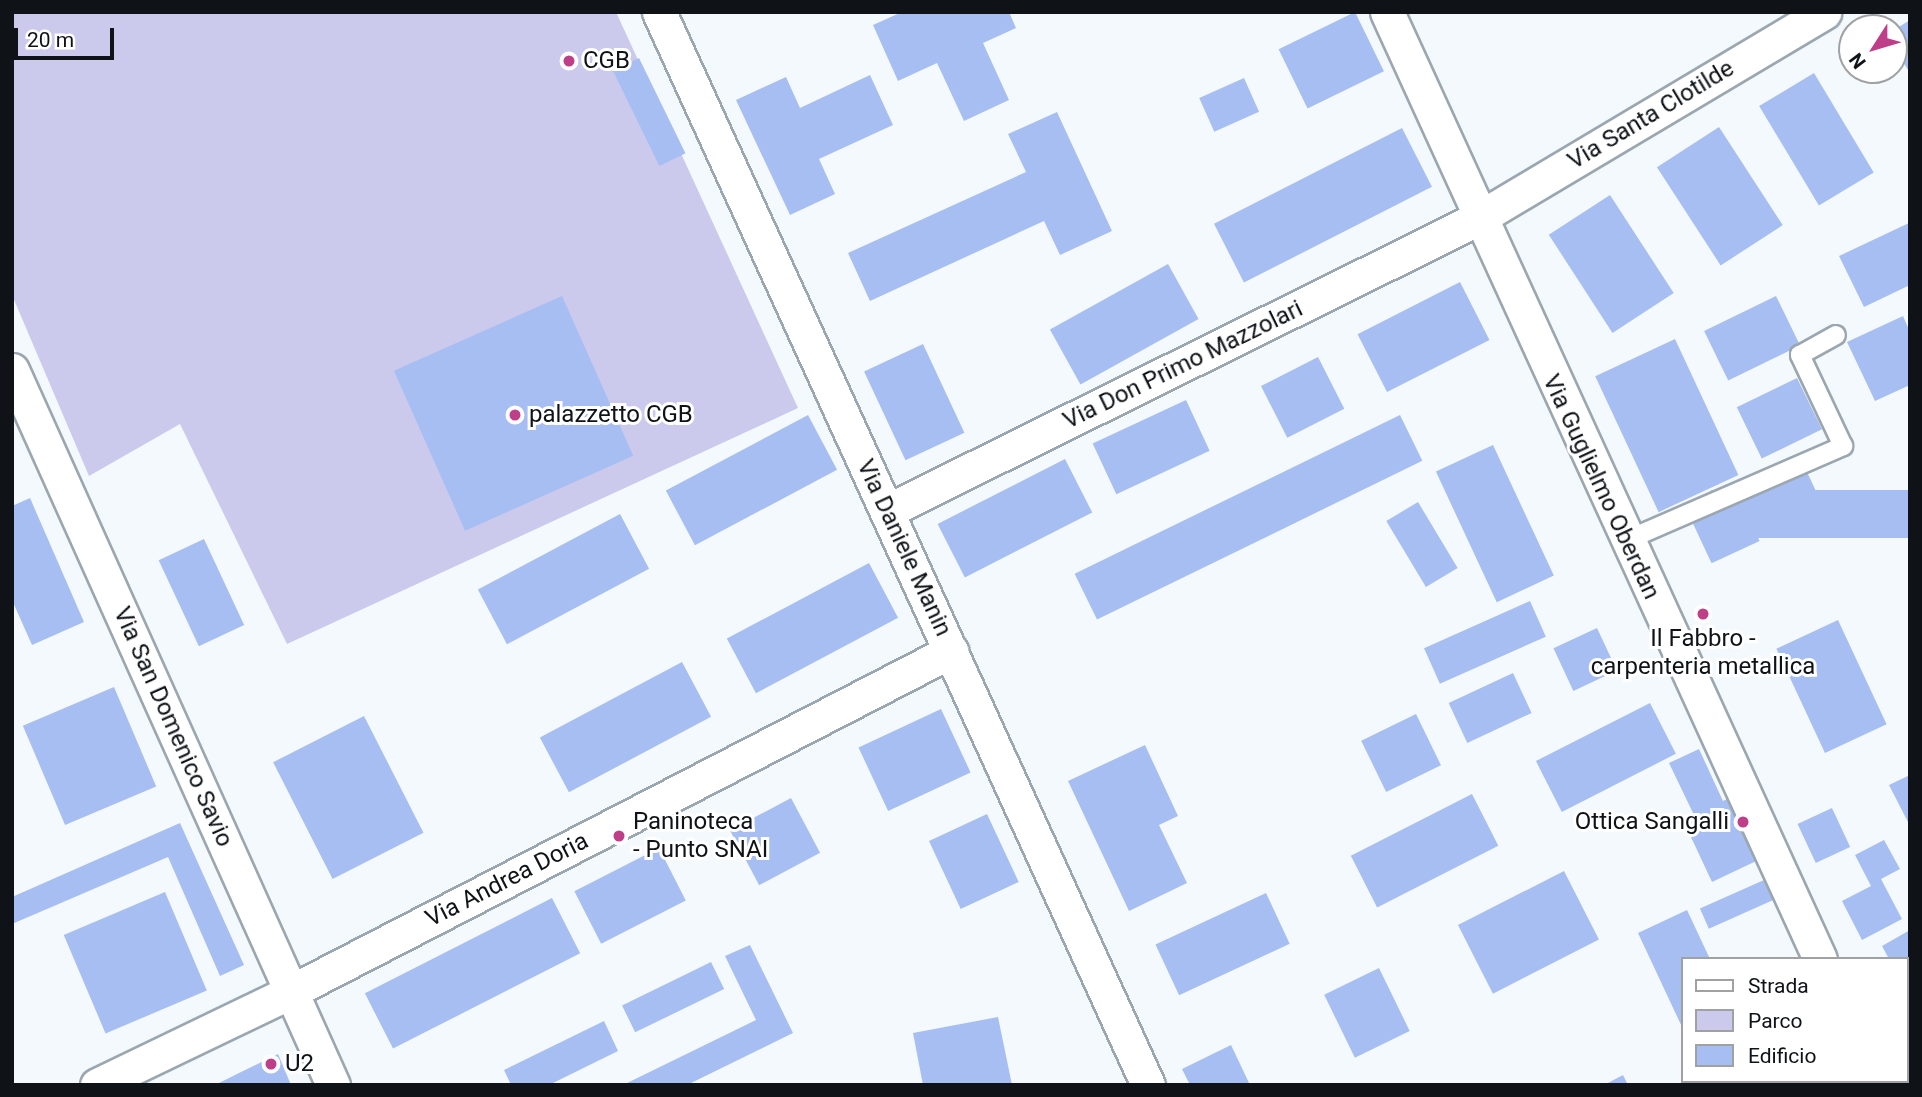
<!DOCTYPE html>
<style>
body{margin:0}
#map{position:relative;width:1922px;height:1097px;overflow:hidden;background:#f4f9fe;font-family:Roboto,sans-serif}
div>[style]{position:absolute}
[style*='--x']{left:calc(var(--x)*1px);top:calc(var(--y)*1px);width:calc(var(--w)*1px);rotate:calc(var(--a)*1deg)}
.green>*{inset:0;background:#cbcaed}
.building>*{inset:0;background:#a6bef1;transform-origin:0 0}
.roads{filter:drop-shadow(2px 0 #9ba7b0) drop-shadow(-2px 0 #9ba7b0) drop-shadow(0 2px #9ba7b0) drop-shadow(0 -2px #9ba7b0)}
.lane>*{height:18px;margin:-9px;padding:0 9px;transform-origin:9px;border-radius:9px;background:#fff}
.street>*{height:33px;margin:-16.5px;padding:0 16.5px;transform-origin:16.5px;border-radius:16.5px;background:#fff}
.dots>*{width:19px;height:19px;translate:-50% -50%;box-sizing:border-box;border:4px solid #fff;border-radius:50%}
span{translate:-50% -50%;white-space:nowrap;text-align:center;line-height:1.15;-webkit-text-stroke:6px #fff;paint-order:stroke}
.poi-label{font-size:24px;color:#0f1317}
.left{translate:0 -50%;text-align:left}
.right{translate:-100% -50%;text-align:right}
.street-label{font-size:24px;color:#0f1317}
.frame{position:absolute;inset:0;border:14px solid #0f1317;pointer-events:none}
.legend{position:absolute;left:1681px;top:957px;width:228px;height:126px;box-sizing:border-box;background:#fff;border:2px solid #9fa1a2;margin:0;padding:9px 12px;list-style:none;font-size:21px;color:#0f1317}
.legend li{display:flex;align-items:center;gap:14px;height:35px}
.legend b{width:35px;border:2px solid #9fa1a2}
.north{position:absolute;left:1838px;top:14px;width:70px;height:70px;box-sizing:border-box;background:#fff;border:2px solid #9fa1a2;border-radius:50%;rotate:233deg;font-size:19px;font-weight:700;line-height:28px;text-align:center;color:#0f1317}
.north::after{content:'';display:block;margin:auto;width:24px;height:32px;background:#bf3e88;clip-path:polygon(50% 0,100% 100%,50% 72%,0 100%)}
.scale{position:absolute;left:14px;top:28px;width:100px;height:32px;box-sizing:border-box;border:4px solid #0f1317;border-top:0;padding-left:9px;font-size:21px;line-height:24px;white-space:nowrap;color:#0f1317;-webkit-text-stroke:5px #fff;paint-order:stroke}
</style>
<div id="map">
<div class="green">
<i style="clip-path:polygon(12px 12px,616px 12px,798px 408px,287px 644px,180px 424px,89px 476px,12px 295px)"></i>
</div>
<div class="building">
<i style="clip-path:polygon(902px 12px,1009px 12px,1016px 28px,983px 43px,1009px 100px,964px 121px,937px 63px,898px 81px,873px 25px)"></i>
<i style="left:1355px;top:12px;width:66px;height:85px;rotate:64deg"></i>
<i style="clip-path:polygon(1910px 20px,1910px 73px,1894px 48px,1894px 30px)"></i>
<i style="left:639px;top:58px;width:106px;height:29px;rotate:64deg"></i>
<i style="left:1814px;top:73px;width:116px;height:64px;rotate:59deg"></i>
<i style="clip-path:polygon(870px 75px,893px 125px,819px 159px,835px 194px,790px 215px,736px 100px,786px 77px,800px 108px)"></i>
<i style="left:1244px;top:78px;width:37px;height:49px;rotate:66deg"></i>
<i style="clip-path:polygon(1057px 112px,1112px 231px,1060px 255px,1044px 221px,870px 301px,848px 253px,1026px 172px,1008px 134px)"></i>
<i style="left:1719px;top:127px;width:117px;height:74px;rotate:57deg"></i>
<i style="left:1402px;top:128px;width:66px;height:211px;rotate:63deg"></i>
<i style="left:1610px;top:195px;width:117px;height:73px;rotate:57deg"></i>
<i style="clip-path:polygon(1909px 223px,1910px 285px,1864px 307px,1839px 256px)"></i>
<i style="left:1168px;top:264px;width:63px;height:135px;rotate:61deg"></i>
<i style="left:1460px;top:282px;width:65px;height:115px;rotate:63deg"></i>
<i style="left:562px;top:296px;width:175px;height:184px;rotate:66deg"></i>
<i style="left:1776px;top:296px;width:55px;height:80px;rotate:64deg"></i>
<i style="clip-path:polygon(1903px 316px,1910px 332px,1910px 385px,1875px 401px,1847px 342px)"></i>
<i style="left:1675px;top:339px;width:150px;height:88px;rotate:65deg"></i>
<i style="left:923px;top:344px;width:98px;height:65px;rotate:65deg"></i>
<i style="left:1318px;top:357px;width:58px;height:64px;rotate:63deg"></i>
<i style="left:1797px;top:378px;width:57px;height:67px;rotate:64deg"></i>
<i style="left:1186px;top:400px;width:56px;height:103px;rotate:65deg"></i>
<i style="left:808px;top:415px;width:62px;height:161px;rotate:62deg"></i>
<i style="left:1400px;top:415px;width:51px;height:362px;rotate:64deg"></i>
<i style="left:1493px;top:445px;width:144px;height:63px;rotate:65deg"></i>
<i style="left:1065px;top:459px;width:60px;height:143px;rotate:63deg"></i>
<i style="left:1807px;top:472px;width:31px;height:44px;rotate:65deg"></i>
<i style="left:1910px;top:490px;width:48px;height:199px;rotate:90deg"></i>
<i style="clip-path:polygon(30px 498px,84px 622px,32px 645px,12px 600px,12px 506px)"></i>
<i style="left:1741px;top:501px;width:44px;height:53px;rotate:65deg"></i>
<i style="left:1418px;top:502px;width:77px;height:37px;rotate:59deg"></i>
<i style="left:620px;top:514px;width:62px;height:161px;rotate:62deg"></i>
<i style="left:204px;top:539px;width:95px;height:50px;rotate:65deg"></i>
<i style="left:869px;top:563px;width:62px;height:161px;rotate:62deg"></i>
<i style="left:1530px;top:601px;width:39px;height:116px;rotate:66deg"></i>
<i style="left:1838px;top:620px;width:115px;height:68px;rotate:65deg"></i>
<i style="left:1597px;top:628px;width:47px;height:48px;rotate:65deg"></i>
<i style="left:682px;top:662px;width:62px;height:161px;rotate:62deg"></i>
<i style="left:1513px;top:673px;width:44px;height:71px;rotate:65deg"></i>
<i style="left:114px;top:687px;width:108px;height:99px;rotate:67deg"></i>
<i style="left:1650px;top:703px;width:57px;height:128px;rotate:63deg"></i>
<i style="left:941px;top:709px;width:70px;height:91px;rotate:65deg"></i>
<i style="left:1416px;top:714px;width:57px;height:61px;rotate:64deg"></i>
<i style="left:364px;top:716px;width:131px;height:102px;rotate:63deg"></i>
<i style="clip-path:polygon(1145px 745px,1178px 816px,1159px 825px,1187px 883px,1129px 911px,1068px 781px)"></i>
<i style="clip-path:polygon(1699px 749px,1723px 801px,1741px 792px,1771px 854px,1712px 882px,1683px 820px,1694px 815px,1669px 763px)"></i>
<i style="clip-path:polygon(1910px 775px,1910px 826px,1889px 785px)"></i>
<i style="left:1472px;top:794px;width:58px;height:136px;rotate:63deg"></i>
<i style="left:791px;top:798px;width:62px;height:69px;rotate:62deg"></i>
<i style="left:1832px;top:808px;width:43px;height:38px;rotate:65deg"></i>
<i style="left:987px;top:814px;width:75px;height:64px;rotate:65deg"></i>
<i style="clip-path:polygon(180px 823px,244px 965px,220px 976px,168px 857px,12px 924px,12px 897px)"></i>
<i style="clip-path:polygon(1884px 840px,1900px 869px,1881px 879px,1902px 919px,1862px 940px,1842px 901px,1871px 886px,1855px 855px)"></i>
<i style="left:659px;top:848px;width:59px;height:95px;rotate:63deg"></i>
<i style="left:1564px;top:871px;width:77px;height:119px;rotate:63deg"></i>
<i style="left:1773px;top:876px;width:22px;height:80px;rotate:66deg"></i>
<i style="left:165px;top:892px;width:107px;height:110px;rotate:67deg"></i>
<i style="left:1266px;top:893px;width:56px;height:122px;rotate:65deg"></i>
<i style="left:552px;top:898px;width:62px;height:210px;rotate:63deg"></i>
<i style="clip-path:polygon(1687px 910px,1710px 959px,1682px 959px,1682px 1027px,1638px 933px)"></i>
<i style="clip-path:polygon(1910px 930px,1910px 996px,1906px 959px,1889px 959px,1882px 946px)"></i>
<i style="clip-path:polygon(750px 945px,793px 1033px,687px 1085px,623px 1085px,756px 1020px,725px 956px)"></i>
<i style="left:711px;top:962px;width:30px;height:99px;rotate:64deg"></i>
<i style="left:1379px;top:968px;width:70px;height:61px;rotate:64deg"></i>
<i style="clip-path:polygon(998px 1017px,1012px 1085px,923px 1085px,913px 1033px)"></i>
<i style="clip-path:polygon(604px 1021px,618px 1051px,549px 1085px,511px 1085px,504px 1070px)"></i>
<i style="clip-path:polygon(1231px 1045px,1250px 1085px,1190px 1085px,1182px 1069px)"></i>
<i style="clip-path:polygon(278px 1054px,291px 1085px,215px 1085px,239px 1073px)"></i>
<i style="clip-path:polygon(1623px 1075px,1628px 1085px,1604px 1085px)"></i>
<i style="clip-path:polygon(1730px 1081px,1792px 1081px,1785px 1085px)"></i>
</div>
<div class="roads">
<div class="lane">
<i style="--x:1625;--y:541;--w:238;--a:-23.5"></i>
<i style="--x:1843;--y:446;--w:101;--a:-115.3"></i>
<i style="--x:1800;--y:355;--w:41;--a:-29.1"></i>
</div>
<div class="street">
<i style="--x:659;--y:12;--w:1179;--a:65.5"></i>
<i style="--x:1387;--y:12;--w:1041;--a:65.43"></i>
<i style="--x:12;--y:370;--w:784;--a:65.82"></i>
<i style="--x:887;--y:511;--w:661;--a:-26.33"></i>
<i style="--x:1479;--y:218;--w:402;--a:-30.8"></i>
<i style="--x:1884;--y:1081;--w:4;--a:63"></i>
<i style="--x:97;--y:1085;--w:216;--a:-25.7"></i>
<i style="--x:292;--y:991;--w:742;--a:-27.29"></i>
</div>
</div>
<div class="dots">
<i style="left:569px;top:61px;background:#bf3e88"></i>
<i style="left:515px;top:415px;background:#bf3e88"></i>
<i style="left:1703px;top:614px;background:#bf3e88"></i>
<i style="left:1743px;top:822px;background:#bf3e88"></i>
<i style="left:619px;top:836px;background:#bf3e88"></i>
<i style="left:271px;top:1064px;background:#bf3e88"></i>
</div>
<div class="poi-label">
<span class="left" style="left:583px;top:61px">CGB</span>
<span class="left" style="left:529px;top:415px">palazzetto CGB</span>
<span style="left:1703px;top:653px">Il Fabbro -<br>carpenteria metallica</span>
<span class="left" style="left:633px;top:836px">Paninoteca<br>- Punto SNAI</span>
<span class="right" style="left:1729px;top:822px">Ottica Sangalli</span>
<span class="left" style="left:285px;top:1064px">U2</span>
</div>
<div class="street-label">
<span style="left:1651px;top:115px;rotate:-31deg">Via Santa Clotilde</span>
<span style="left:1183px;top:365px;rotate:-26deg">Via Don Primo Mazzolari</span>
<span style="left:1601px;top:487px;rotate:65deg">Via Guglielmo Oberdan</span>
<span style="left:904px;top:548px;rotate:65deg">Via Daniele Manin</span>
<span style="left:173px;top:727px;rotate:66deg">Via San Domenico Savio</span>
<span style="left:507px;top:880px;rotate:-27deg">Via Andrea Doria</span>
</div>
<div class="frame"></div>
<ul class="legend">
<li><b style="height:9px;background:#fff"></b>Strada</li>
<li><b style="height:19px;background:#cbcaed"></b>Parco</li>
<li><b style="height:19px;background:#a6bef1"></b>Edificio</li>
</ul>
<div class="north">N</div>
<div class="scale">20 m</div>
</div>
